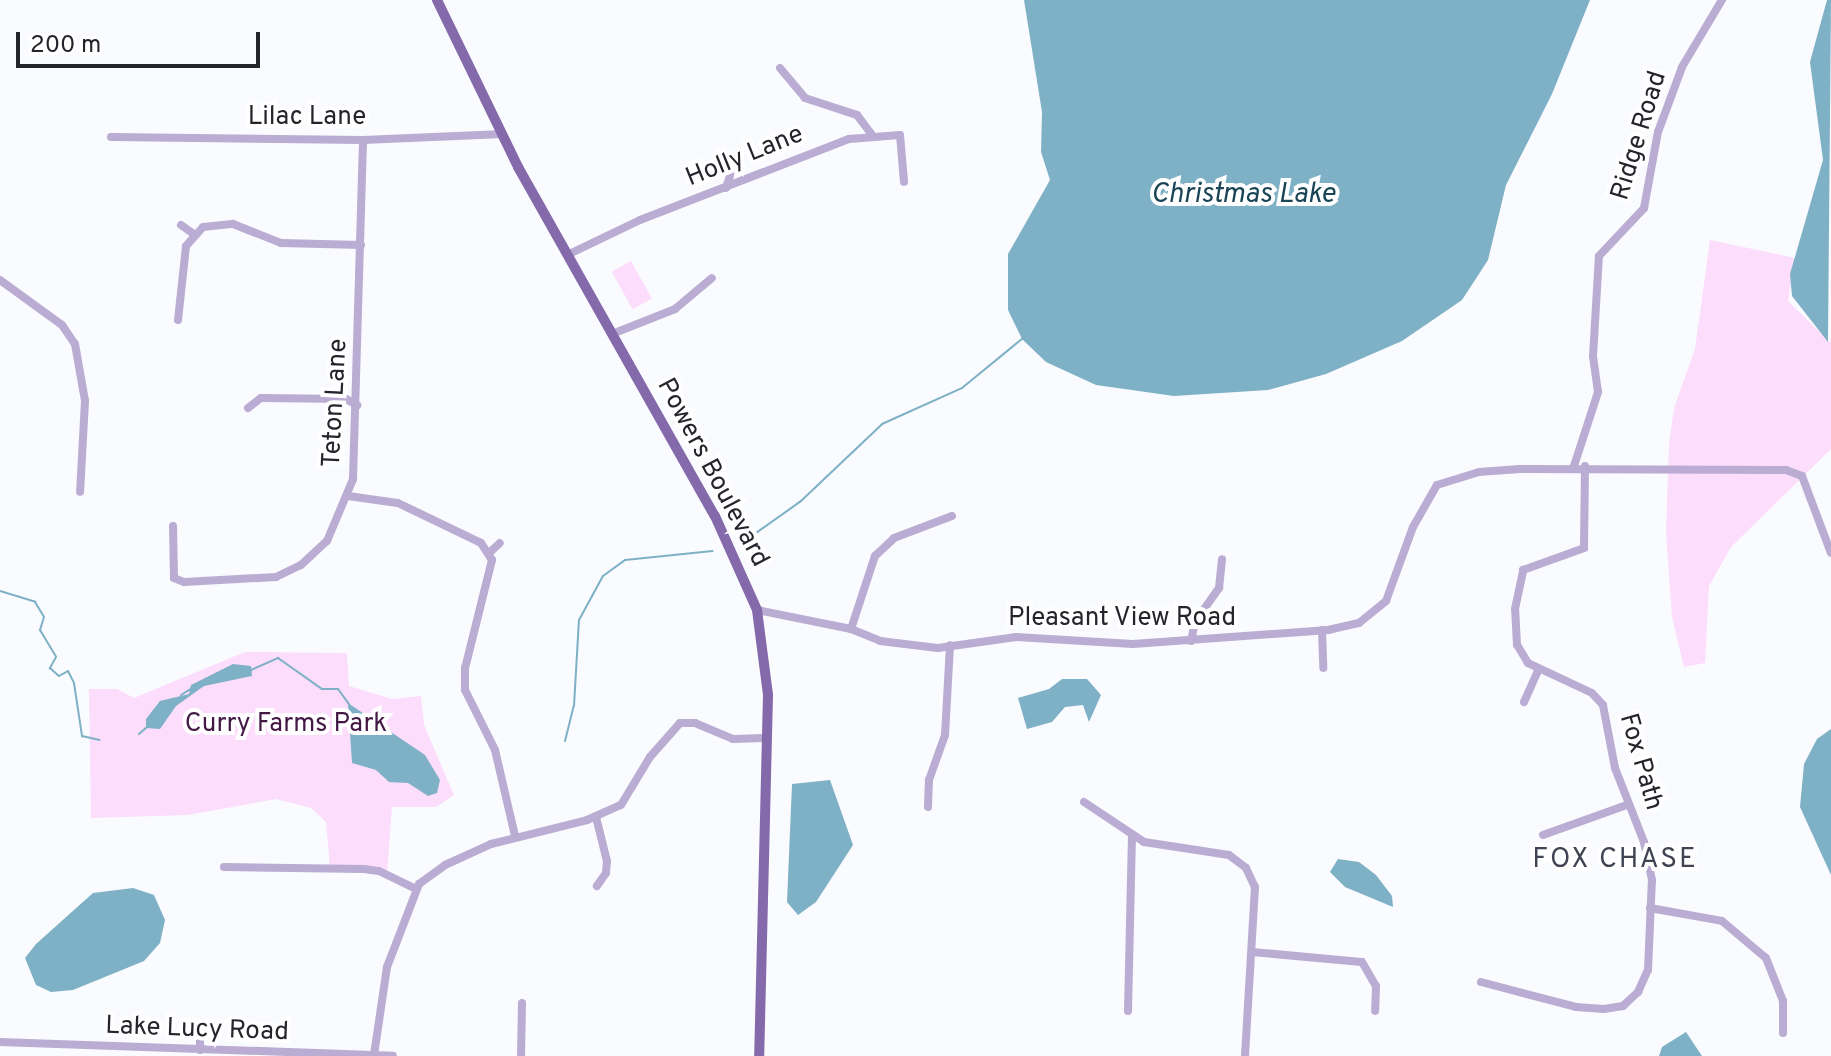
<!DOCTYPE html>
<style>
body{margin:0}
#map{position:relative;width:1831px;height:1056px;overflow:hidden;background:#fafbfe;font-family:Overpass,sans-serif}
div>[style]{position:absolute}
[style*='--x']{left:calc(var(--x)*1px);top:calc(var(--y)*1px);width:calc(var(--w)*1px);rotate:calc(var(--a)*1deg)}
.green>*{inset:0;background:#fcddfb;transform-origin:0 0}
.water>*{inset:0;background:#7eb0c6}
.stream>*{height:2px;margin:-1px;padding:0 1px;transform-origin:1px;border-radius:1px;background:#7eb0c6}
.minor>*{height:8px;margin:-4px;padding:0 4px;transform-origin:4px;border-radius:4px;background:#baacd2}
.major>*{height:10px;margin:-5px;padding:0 5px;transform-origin:5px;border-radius:5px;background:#8469ab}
span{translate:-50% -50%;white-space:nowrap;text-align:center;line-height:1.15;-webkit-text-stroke:8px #fff;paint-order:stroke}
.street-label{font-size:26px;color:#23252b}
.park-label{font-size:26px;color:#431844}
.water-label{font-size:28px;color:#1a4556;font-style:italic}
.neighbourhood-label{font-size:28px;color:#404351;letter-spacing:2px}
.scale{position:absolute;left:16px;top:32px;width:244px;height:36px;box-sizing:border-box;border:4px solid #23252b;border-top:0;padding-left:10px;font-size:24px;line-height:28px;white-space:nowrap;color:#23252b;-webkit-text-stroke:6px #fff;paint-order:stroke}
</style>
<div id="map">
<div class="green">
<i style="clip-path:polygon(1710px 240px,1795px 258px,1788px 301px,1831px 343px,1831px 449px,1731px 547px,1709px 586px,1705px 663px,1684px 667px,1672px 617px,1666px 533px,1669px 444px,1674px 408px,1695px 349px)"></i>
<i style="left:631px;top:261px;width:43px;height:22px;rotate:61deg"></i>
<i style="clip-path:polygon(245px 652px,347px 653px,349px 686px,392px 699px,421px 696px,424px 725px,454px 795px,436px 807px,392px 807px,387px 874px,330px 868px,326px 822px,311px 808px,276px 799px,188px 815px,91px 818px,89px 689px,117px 689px,134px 698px)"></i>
</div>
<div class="water">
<i style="clip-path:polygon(1024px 0,1590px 0,1552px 94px,1506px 185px,1488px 260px,1462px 300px,1402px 341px,1326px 374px,1268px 390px,1174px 396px,1096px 385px,1046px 362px,1022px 339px,1008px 310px,1008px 254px,1050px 180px,1041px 152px,1042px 112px)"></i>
<i style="clip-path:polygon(1827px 0,1831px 0,1828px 342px,1792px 296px,1790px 274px,1823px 160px,1810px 62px)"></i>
<i style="clip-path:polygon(233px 664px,251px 666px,252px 676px,204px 686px,176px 706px,160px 729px,146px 728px,146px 719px,160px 701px,189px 694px,191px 685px)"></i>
<i style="clip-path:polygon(1062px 679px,1087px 679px,1101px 695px,1089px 722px,1083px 705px,1065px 707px,1052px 722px,1027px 729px,1018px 698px,1049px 689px)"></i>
<i style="clip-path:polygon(348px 703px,425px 755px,440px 780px,437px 793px,428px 796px,408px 783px,389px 782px,376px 770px,352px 763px)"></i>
<i style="clip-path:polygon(1831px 729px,1831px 875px,1800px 807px,1804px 764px,1817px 739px)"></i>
<i style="clip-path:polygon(830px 780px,853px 845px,816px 902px,798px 915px,787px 902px,792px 784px)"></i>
<i style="clip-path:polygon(1338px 859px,1359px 862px,1376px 875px,1392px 896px,1393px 907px,1345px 887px,1330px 872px)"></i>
<i style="clip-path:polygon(133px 888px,154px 895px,165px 920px,160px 943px,144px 961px,73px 990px,51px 992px,36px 985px,25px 958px,36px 944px,93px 893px)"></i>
<i style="clip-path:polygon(1686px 1032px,1702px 1056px,1659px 1056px,1662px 1047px)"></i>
</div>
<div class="stream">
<i style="--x:749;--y:538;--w:64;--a:-35.4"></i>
<i style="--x:801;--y:501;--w:112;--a:-43.5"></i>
<i style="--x:882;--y:424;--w:88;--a:-24.2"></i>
<i style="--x:962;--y:388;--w:79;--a:-39.3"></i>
<i style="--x:0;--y:591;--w:37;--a:17"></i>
<i style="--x:35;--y:602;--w:17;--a:59"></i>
<i style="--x:44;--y:617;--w:14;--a:107"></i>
<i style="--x:40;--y:630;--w:31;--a:59"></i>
<i style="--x:56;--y:657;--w:13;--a:119"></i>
<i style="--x:50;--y:668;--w:12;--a:42"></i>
<i style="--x:59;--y:676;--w:10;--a:-29"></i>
<i style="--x:68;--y:671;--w:13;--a:63"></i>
<i style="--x:74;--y:683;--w:54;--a:81.4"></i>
<i style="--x:82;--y:736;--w:18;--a:13"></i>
<i style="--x:251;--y:670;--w:30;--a:-24"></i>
<i style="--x:278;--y:658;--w:54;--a:35.2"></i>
<i style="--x:322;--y:689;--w:16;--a:0"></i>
<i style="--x:338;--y:689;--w:19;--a:54"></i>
<i style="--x:181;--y:695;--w:13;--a:-32"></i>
<i style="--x:139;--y:734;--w:11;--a:-41"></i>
<i style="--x:565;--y:741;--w:36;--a:-76"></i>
<i style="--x:574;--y:706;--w:86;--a:-86.7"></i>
<i style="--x:579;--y:620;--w:50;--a:-61.4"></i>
<i style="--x:603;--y:576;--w:27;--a:-36"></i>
<i style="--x:625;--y:560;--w:88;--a:-5.8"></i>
</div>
<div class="minor">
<i style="--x:780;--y:68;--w:39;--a:50"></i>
<i style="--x:805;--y:98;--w:55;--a:18.1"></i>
<i style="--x:857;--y:115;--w:25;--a:53"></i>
<i style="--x:111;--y:137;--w:252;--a:0.7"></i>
<i style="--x:363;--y:140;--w:140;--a:-2.5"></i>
<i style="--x:726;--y:188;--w:22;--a:-72"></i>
<i style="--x:733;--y:167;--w:11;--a:-112"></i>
<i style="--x:181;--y:225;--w:16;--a:35"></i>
<i style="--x:567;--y:255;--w:81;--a:-25.6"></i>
<i style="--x:640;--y:220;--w:224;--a:-21.2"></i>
<i style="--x:849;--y:139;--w:51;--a:-4.5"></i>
<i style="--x:900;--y:135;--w:47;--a:85.1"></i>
<i style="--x:0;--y:280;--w:77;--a:36"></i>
<i style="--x:62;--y:325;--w:23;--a:56"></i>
<i style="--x:75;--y:344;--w:58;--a:80"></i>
<i style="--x:85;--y:401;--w:91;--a:93.1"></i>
<i style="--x:178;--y:320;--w:74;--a:-83.8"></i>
<i style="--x:186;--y:246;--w:25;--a:-48"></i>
<i style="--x:203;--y:227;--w:30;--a:-6"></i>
<i style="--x:233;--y:224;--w:52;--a:21.6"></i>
<i style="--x:281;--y:243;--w:80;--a:1.4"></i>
<i style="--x:612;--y:334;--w:68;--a:-21.6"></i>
<i style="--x:675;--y:309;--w:48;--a:-40"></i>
<i style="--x:248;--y:408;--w:16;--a:-38"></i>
<i style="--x:261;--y:398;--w:85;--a:0.7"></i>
<i style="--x:346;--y:399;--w:13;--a:29"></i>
<i style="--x:1574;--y:466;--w:78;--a:-72"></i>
<i style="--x:1598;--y:392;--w:36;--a:-98"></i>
<i style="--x:1593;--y:356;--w:100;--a:-86.6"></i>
<i style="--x:1599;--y:256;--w:66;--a:-46.8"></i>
<i style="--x:1644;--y:208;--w:77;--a:-79.6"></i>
<i style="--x:1658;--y:132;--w:69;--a:-69.7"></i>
<i style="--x:1682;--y:67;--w:78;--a:-59.2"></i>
<i style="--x:348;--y:496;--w:50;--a:8"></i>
<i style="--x:398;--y:503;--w:92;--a:25.7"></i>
<i style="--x:481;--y:543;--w:20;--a:57"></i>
<i style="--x:492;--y:560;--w:111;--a:104"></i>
<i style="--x:465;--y:668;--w:22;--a:90"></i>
<i style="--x:465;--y:690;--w:67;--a:63.4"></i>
<i style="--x:495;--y:750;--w:88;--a:76.9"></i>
<i style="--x:173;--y:526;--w:52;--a:88.9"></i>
<i style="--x:174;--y:578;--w:11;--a:22"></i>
<i style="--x:184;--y:582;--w:92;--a:-3.1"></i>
<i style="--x:276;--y:577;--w:28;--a:-26"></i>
<i style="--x:301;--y:565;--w:35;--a:-43"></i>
<i style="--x:327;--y:541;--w:67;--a:-67.2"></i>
<i style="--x:353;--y:479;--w:339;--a:-88.3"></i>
<i style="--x:488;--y:554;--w:16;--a:-43"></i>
<i style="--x:757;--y:610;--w:96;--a:11.4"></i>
<i style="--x:851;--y:629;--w:31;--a:22"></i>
<i style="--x:880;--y:641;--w:58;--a:6.9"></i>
<i style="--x:938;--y:648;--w:79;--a:-8"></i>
<i style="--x:1016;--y:637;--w:117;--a:3.4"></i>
<i style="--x:1133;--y:644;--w:196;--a:-4.1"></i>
<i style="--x:1328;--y:630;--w:32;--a:-13"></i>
<i style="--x:1359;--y:623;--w:35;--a:-39"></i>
<i style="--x:1386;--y:601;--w:79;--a:-70"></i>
<i style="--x:1413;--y:527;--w:48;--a:-60.3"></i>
<i style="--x:1437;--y:485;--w:44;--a:-17.2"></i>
<i style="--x:1479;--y:472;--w:41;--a:-4.2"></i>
<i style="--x:1520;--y:469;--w:266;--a:0.2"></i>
<i style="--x:1786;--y:470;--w:17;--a:21"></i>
<i style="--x:1802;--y:476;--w:82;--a:69.4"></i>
<i style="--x:851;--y:629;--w:77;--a:-71.8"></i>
<i style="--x:875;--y:556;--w:26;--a:-43"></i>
<i style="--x:894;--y:538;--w:62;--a:-20.8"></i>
<i style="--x:1322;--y:630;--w:38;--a:88"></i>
<i style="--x:1191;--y:641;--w:19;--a:-78"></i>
<i style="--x:1195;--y:622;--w:42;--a:-54.8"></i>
<i style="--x:1219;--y:588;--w:29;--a:-84"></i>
<i style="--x:1524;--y:702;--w:35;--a:-66"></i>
<i style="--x:1084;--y:802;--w:72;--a:33.7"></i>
<i style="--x:1144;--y:842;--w:86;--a:8.7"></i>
<i style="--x:1229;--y:855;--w:21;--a:37"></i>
<i style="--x:1246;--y:868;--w:21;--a:65"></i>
<i style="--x:1255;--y:887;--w:169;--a:93.4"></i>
<i style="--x:928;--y:807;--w:27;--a:-88"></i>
<i style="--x:929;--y:780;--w:48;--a:-70.4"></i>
<i style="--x:945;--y:735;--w:90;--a:-86.8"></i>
<i style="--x:596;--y:817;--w:45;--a:76"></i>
<i style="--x:607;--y:861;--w:12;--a:95"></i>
<i style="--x:606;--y:873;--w:16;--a:125"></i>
<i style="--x:1543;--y:835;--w:89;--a:-19.7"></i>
<i style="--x:224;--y:867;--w:140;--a:0.8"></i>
<i style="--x:364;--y:869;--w:15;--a:8"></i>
<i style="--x:379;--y:871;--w:41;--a:25.9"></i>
<i style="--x:1650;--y:908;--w:73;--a:10.2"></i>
<i style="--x:1722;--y:921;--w:57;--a:40.1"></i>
<i style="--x:1766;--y:958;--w:46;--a:68.4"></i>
<i style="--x:1783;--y:1001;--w:32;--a:90"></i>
<i style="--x:1252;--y:952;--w:110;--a:5.2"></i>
<i style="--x:1362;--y:962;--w:28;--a:60"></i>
<i style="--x:1376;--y:986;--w:25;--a:92"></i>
<i style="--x:1481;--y:982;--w:98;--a:14.7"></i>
<i style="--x:1576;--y:1007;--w:28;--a:4"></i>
<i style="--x:1604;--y:1009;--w:19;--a:-9"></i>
<i style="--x:1623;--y:1006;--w:21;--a:-43"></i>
<i style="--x:1638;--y:992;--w:24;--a:-66"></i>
<i style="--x:1648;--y:970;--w:90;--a:-87.5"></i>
<i style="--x:1652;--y:880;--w:39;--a:-102"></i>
<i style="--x:1644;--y:842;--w:79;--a:-111.4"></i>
<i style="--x:1615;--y:768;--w:64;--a:-100.8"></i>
<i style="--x:1603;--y:705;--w:16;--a:-133"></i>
<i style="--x:1592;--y:693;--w:71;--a:-154.9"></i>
<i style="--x:1528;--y:663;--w:21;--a:-121"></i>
<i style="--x:1517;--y:645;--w:36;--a:-93"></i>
<i style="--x:1515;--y:609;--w:40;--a:-78"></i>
<i style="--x:1523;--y:570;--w:65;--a:-19.8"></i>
<i style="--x:1584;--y:548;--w:82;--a:-89.3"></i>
<i style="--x:1128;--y:1011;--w:176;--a:-88.7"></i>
<i style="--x:200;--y:1025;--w:25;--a:90"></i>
<i style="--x:0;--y:1042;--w:393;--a:2"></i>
<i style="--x:374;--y:1055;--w:89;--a:-81.6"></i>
<i style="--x:387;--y:967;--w:89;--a:-68.9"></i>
<i style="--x:419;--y:884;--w:32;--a:-36"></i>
<i style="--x:445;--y:865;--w:51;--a:-24.5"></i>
<i style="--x:491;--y:844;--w:99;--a:-14"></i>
<i style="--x:587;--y:820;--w:37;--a:-24"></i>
<i style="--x:621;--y:805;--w:56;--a:-58.9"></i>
<i style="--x:650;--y:757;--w:45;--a:-48.6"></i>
<i style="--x:680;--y:723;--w:15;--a:0"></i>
<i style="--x:695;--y:723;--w:41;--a:22.8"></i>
<i style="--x:733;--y:739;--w:35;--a:-2"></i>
<i style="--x:521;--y:1056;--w:53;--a:-88.9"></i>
</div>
<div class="major">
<i style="--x:437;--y:0;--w:186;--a:64.1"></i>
<i style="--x:518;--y:167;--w:401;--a:60.6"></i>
<i style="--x:715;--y:516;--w:103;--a:65.9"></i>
<i style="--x:757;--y:610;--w:86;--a:82.6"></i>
<i style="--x:768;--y:695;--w:361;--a:91.4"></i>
</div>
<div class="street-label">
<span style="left:307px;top:118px">Lilac Lane</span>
<span style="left:1640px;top:136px;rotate:-73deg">Ridge Road</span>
<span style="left:745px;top:157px;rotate:-22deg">Holly Lane</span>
<span style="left:336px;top:403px;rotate:-87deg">Teton Lane</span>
<span style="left:712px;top:473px;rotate:62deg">Powers Boulevard</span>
<span style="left:1122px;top:619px">Pleasant View Road</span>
<span style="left:1640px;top:762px;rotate:74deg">Fox Path</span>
<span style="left:197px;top:1030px;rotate:2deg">Lake Lucy Road</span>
</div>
<div class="park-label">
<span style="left:286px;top:725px">Curry Farms Park</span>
</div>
<div class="water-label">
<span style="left:1243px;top:195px">Christmas Lake</span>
</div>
<div class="neighbourhood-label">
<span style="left:1615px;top:860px">FOX CHASE</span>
</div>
<div class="scale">200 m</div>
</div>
